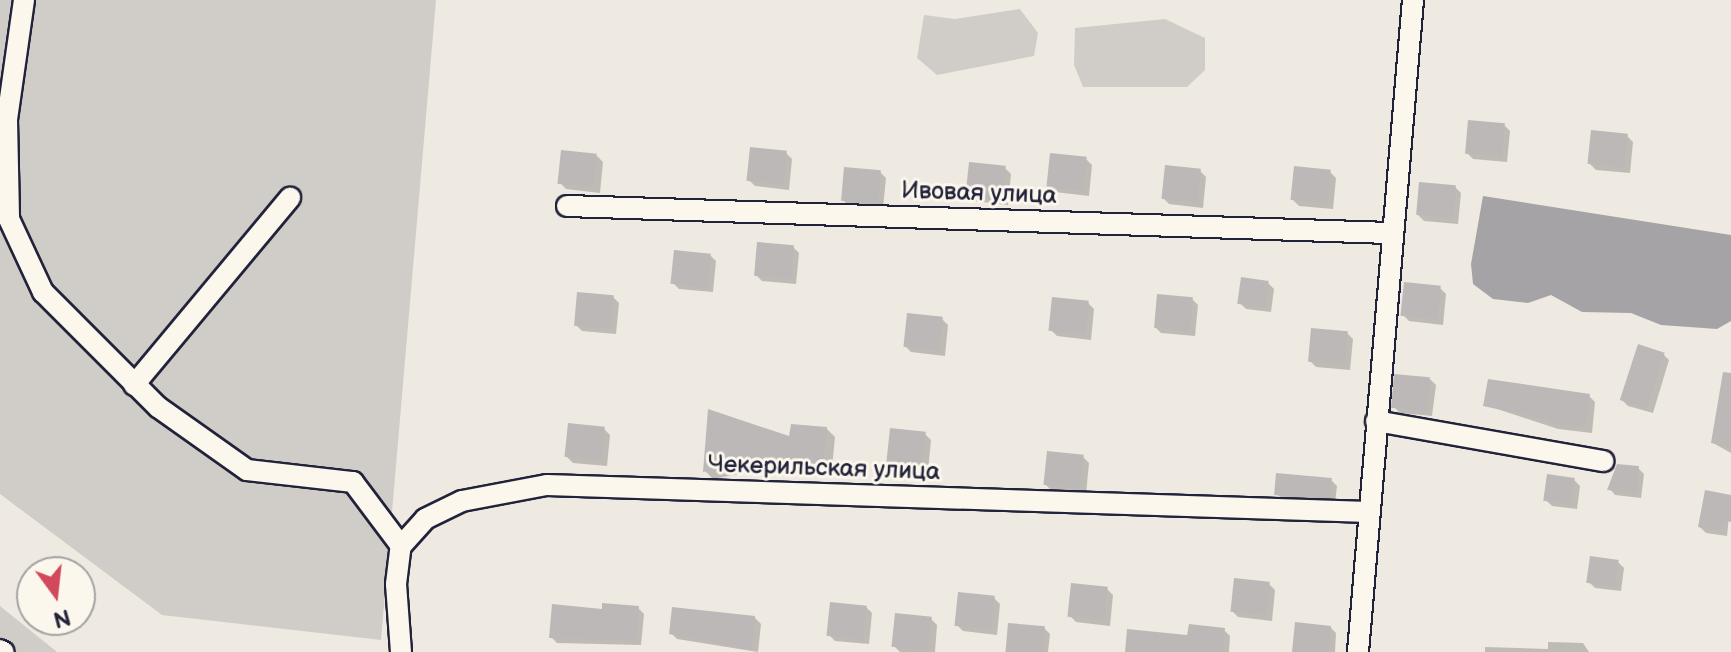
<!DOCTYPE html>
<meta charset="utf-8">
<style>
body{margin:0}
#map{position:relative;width:1731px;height:652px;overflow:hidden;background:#eeeae2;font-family:"Balsamiq Sans",sans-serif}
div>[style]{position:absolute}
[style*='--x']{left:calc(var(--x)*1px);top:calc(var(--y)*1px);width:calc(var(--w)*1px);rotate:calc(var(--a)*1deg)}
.green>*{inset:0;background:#d0cdc9}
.water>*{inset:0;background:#a6a3a7}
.shadow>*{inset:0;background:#0003}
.building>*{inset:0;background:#bcb8b8;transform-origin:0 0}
.roads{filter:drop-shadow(2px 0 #22223b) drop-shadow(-2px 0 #22223b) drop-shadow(0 2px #22223b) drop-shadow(0 -2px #22223b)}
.minor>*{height:20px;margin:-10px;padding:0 10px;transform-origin:10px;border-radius:10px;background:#fbf7ec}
span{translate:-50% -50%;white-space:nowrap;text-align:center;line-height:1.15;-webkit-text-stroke:6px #fbf7ec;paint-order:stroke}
.street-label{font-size:24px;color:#22223b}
.north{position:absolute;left:16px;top:556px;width:80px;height:80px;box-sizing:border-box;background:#fbf7ec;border:2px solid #a4a2a5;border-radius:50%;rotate:165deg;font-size:22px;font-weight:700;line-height:32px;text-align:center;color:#22223b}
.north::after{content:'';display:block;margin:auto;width:28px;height:36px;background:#d1495b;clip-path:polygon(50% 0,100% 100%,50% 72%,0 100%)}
</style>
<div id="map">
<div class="green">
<i style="clip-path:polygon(0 0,436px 0,381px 640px,162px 615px,0 494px)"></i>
<i style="clip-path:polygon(1020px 9px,1038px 33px,1034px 56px,937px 75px,917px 58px,924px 15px,955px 19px)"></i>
<i style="clip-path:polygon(1165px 19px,1205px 38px,1205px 70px,1187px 87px,1083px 87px,1074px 65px,1075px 28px)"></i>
<i style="clip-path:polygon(0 606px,57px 652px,0 652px)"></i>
</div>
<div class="water">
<i style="clip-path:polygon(1483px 196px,1731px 235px,1731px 321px,1717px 329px,1661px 325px,1631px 313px,1582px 312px,1551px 295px,1528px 303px,1493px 299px,1473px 284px,1471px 264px)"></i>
</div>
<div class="shadow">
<i style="clip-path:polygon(1504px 125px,1510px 131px,1507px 162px,1473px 159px,1467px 153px)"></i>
<i style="clip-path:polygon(1627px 136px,1633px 142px,1630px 173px,1596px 170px,1590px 164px)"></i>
<i style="clip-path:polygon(786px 153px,792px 159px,789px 190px,755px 186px,749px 180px)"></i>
<i style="clip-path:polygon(597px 156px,603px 162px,600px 193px,566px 189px,560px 183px)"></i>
<i style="clip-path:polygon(1086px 159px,1092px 165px,1089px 196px,1055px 192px,1049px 186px)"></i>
<i style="clip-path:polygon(1005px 168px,1011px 174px,1008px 205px,974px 201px,968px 195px)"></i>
<i style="clip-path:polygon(1200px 171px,1206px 177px,1203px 208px,1169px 204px,1163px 198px)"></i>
<i style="clip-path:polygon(880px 172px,886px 178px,883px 208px,849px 206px,843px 200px)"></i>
<i style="clip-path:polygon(1330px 172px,1336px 178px,1333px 209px,1299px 206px,1293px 200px)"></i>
<i style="clip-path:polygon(1455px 187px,1461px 193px,1458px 224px,1424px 221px,1418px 215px)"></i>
<i style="clip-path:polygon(793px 247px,799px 253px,796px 284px,762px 281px,756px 275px)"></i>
<i style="clip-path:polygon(710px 255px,716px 261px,713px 292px,679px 289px,673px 283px)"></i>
<i style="clip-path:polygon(1268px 283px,1274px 289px,1271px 312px,1246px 309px,1240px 303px)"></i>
<i style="clip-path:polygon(1440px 288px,1446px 294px,1443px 325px,1409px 321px,1403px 315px)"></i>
<i style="clip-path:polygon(613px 297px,619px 303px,616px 334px,582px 331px,576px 325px)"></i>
<i style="clip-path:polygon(1192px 299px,1198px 305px,1195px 336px,1161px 333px,1155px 327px)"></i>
<i style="clip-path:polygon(1088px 303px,1094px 309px,1091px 340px,1057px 336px,1051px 330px)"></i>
<i style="clip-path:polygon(942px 319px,948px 325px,945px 356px,911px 352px,905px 346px)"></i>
<i style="clip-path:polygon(1347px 333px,1353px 339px,1350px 370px,1316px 367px,1310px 361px)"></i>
<i style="clip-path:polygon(1663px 354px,1669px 360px,1653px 413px,1628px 406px,1622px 400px)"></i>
<i style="clip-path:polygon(1430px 379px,1436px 385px,1432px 416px,1400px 413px,1394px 407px)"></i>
<i style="clip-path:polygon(1589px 396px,1595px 402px,1592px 433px,1558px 429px,1485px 405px)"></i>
<i style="clip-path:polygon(1731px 400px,1731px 453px,1713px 443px)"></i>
<i style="clip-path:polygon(604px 429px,610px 435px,607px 466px,573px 463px,567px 457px)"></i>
<i style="clip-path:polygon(827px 429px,835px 437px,832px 468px,769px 462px,769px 468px,713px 479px,705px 471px)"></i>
<i style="clip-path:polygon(925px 434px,931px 440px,928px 471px,894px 468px,888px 462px)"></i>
<i style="clip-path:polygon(1083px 457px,1089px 463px,1086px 494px,1052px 491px,1046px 485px)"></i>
<i style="clip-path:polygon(1638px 468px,1644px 474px,1641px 498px,1615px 495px,1610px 489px)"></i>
<i style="clip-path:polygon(1331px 480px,1337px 486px,1335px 503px,1283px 500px,1277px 494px)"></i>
<i style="clip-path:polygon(1574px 480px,1580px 486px,1577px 509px,1552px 506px,1546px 500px)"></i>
<i style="clip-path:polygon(1731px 497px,1727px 536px,1706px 533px,1700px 527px)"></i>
<i style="clip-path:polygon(1618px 562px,1624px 568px,1621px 591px,1595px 588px,1589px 582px)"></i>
<i style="clip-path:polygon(1269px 584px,1275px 590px,1272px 621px,1238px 617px,1232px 611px)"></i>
<i style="clip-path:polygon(1107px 589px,1113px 595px,1110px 626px,1076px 622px,1070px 616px)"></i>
<i style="clip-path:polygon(994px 598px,1000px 604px,997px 635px,963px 631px,957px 625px)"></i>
<i style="clip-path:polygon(866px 607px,872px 613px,869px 644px,835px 641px,829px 635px)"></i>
<i style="clip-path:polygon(638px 608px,644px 614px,641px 645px,557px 643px,551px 637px)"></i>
<i style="clip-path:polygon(755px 618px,761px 624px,758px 652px,677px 639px,671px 633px)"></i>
<i style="clip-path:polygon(931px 619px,937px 625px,935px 652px,900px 652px,894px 646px)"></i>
<i style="clip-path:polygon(1330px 627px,1336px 633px,1335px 652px,1294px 652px)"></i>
<i style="clip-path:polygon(1044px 628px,1050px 634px,1048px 652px,1007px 652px)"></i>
<i style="clip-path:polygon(1224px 630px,1230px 636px,1229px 652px,1127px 652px)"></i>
<i style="clip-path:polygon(1548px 642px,1583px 643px,1589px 652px,1485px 652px,1485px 647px,1548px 649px)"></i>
</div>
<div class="building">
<i style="left:1468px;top:120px;width:37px;height:34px;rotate:5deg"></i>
<i style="left:1591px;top:130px;width:37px;height:34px;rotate:6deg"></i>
<i style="left:750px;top:147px;width:37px;height:34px;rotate:6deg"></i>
<i style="left:561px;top:150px;width:36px;height:34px;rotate:6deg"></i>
<i style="left:1050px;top:153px;width:37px;height:34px;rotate:6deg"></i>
<i style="left:969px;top:162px;width:37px;height:34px;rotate:6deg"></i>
<i style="left:1165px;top:165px;width:36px;height:34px;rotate:6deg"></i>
<i style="left:1294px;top:166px;width:37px;height:34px;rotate:6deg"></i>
<i style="left:844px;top:167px;width:37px;height:34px;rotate:5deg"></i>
<i style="left:1419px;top:182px;width:37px;height:33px;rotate:5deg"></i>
<i style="left:757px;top:242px;width:37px;height:34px;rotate:5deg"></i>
<i style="left:674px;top:250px;width:37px;height:34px;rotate:6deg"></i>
<i style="left:1241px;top:277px;width:28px;height:27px;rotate:8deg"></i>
<i style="left:1404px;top:282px;width:37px;height:34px;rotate:6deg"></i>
<i style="left:577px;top:292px;width:37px;height:34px;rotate:5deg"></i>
<i style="left:1157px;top:294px;width:36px;height:34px;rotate:5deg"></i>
<i style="left:1052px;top:297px;width:37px;height:34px;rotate:6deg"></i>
<i style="left:907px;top:313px;width:36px;height:34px;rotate:6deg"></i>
<i style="left:1311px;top:328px;width:37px;height:34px;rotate:5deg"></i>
<i style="left:1638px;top:344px;width:28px;height:59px;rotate:18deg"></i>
<i style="clip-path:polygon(1723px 372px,1731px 373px,1731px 447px,1711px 443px)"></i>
<i style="left:1394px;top:374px;width:36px;height:34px;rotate:5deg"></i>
<i style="clip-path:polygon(1488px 379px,1590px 394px,1586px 428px,1550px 424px,1550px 420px,1483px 406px)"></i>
<i style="clip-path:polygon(708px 409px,789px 436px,791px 424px,827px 427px,824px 461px,762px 455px,761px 460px,703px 472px)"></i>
<i style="left:568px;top:423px;width:37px;height:34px;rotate:6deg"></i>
<i style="left:890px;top:428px;width:36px;height:34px;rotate:6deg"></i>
<i style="left:1047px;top:451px;width:37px;height:34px;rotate:6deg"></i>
<i style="clip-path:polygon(1617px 464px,1639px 466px,1636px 493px,1607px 490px)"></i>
<i style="left:1276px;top:473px;width:56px;height:22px;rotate:5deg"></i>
<i style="left:1547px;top:474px;width:28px;height:27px;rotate:8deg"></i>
<i style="clip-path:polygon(1705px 490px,1731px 495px,1731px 522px,1724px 520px,1722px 532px,1698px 527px)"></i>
<i style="left:1590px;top:556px;width:29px;height:27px;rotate:8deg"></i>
<i style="left:1234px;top:578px;width:36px;height:34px;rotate:6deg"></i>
<i style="left:1071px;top:583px;width:37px;height:34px;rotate:6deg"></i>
<i style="left:958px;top:592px;width:37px;height:34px;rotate:6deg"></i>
<i style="left:830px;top:602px;width:37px;height:34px;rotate:6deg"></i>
<i style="clip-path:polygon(602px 603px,639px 606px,636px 640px,549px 638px,552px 604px,602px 609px)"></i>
<i style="clip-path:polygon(672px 607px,755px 616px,752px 650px,669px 634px)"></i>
<i style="left:895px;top:613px;width:37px;height:34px;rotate:6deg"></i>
<i style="clip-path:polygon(1295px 622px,1331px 626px,1329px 652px,1292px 652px)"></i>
<i style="left:1008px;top:623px;width:37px;height:29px;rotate:5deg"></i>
<i style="clip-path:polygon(1189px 624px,1225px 628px,1223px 652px,1125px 652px,1127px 629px,1187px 635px)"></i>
</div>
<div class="roads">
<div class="minor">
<i style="--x:24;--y:0;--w:121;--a:98.1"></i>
<i style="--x:7;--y:120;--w:99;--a:88.8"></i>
<i style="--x:9;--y:219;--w:81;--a:65"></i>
<i style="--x:43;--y:292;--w:163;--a:45"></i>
<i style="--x:158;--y:407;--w:109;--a:35.3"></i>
<i style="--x:247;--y:470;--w:107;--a:6.5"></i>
<i style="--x:353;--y:482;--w:80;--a:53.1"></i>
<i style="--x:567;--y:206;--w:823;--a:1.88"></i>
<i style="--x:134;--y:385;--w:244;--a:-50.2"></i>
<i style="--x:1376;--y:421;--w:231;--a:10"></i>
<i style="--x:0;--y:650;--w:4;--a:27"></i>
<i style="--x:401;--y:652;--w:68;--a:-94.2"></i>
<i style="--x:396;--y:584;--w:38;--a:-83"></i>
<i style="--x:401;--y:546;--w:36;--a:-48"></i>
<i style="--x:425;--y:519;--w:41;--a:-25.9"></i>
<i style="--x:462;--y:501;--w:86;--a:-10.7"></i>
<i style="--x:547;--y:485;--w:822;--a:1.88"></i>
<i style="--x:1358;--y:652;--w:654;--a:-85.18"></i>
</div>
</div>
<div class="street-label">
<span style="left:979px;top:193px;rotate:2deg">Ивовая улица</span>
<span style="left:824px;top:468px;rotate:2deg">Чекерильская улица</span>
</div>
<div class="north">N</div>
</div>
